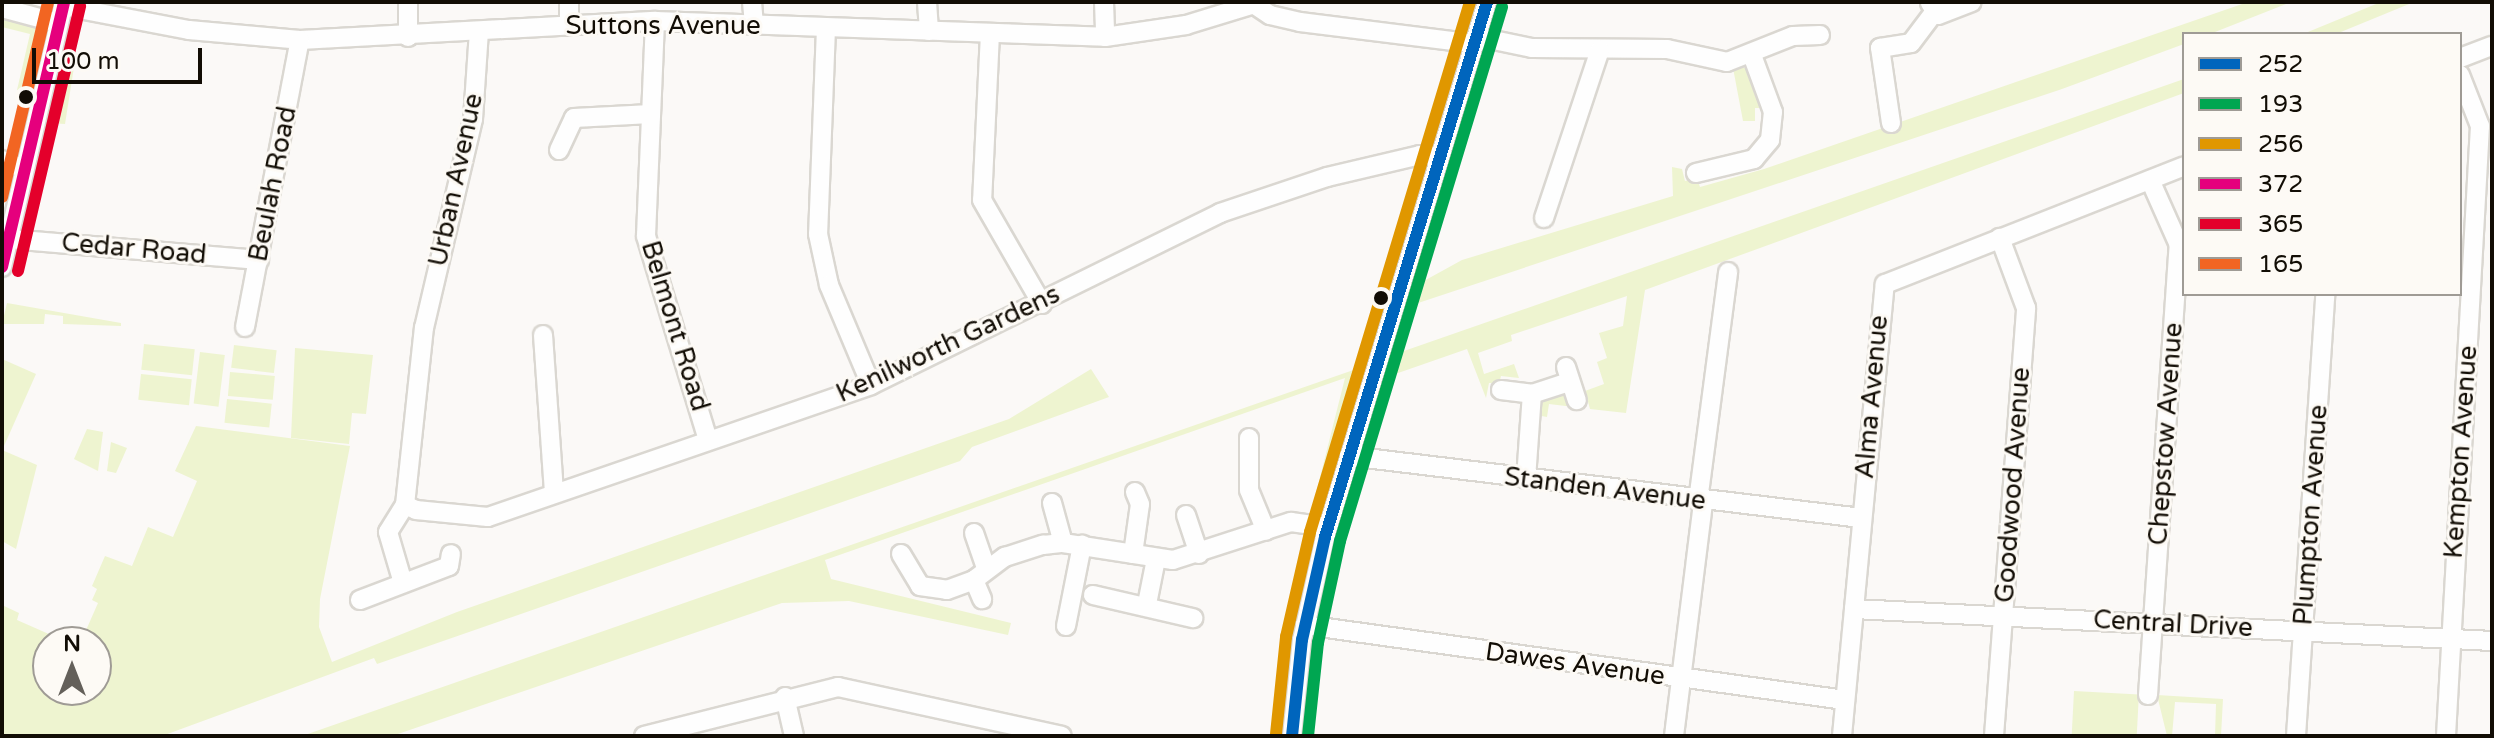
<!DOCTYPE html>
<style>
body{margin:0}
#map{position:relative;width:2494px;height:738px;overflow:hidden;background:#fbf9f7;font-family:"Varela Round",sans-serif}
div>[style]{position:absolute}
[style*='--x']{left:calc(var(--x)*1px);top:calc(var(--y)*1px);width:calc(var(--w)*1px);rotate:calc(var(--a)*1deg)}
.green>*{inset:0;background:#eef4d0;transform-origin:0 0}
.roads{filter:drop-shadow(2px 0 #dad7d1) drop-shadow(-2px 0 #dad7d1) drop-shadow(0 2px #dad7d1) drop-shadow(0 -2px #dad7d1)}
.minor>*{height:18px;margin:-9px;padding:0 9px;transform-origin:9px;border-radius:9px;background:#fefefe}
.bus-1>*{height:12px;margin:-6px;padding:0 6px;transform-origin:6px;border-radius:6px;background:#0065bd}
.bus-2>*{height:12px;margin:-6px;padding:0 6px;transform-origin:6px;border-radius:6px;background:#00a651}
.bus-3>*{height:12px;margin:-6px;padding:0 6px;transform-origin:6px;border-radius:6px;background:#e09700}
.bus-4>*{height:12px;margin:-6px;padding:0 6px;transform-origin:6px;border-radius:6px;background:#e5007d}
.bus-5>*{height:12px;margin:-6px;padding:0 6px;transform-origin:6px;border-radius:6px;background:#e4002b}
.bus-6>*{height:12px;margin:-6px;padding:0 6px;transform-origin:6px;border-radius:6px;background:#f26522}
.dots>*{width:22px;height:22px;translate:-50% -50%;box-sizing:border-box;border:4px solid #fdfaf5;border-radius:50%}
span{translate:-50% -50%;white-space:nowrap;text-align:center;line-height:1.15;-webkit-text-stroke:6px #fdfaf5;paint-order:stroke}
.street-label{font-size:26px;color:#120d05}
.frame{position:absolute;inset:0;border:4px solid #120d05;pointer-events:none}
.legend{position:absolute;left:2182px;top:32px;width:280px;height:264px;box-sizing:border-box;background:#fdfaf5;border:2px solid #9f9b95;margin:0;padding:10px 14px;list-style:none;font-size:24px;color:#120d05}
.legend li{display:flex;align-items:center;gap:16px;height:40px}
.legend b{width:40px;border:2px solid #9f9b95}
.north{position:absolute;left:32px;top:626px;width:80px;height:80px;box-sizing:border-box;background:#fdfaf5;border:2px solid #9f9b95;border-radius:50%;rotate:0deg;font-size:22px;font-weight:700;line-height:32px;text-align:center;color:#120d05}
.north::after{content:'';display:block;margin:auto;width:28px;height:36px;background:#64605a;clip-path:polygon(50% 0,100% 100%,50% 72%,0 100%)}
.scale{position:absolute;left:32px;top:48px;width:170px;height:36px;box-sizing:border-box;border:4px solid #120d05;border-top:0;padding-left:10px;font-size:24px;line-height:28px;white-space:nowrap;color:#120d05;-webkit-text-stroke:6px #fdfaf5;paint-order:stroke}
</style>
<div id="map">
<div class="green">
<i style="clip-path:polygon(2248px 2px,2291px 2px,2210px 34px,2184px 34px,2184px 44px,2062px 89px,1397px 310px,1402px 293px,1462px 260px,1673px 196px,1672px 167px,1682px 169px,1685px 181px,1697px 178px,1700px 187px,1764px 169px)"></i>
<i style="clip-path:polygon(2381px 2px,2414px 2px,2336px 34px,2303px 34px)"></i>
<i style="clip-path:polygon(2px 17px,41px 27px,25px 92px,17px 90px,30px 34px,2px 27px)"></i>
<i style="clip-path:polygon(61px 64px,74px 67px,65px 124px,49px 123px)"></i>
<i style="clip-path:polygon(1738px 66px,1751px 70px,1767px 108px,1755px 108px,1755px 121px,1743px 121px,1733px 68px)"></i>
<i style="clip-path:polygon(2184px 79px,2184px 93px,1645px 290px,1626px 413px,1590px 409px,1585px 391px,1604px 384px,1597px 362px,1607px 358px,1599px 333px,1623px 326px,1627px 296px,1511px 335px,1512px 341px,1478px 353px,1484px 374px,1514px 364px,1519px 378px,1501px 376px,1499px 384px,1489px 383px,1486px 398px,1467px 349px,1378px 380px,1381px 359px)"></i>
<i style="clip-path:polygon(7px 303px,121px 323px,121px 326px,63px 324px,63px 316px,45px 314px,44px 324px,2px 324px)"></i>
<i style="left:144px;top:344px;width:51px;height:26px;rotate:6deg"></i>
<i style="left:234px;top:345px;width:43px;height:23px;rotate:7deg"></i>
<i style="clip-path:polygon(295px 348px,373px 355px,366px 414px,352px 413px,349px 444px,291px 438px)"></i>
<i style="left:200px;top:352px;width:25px;height:52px;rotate:7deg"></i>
<i style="clip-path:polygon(2px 359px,36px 374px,4px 446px,2px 445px)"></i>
<i style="clip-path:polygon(1365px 366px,1324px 503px,1311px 513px,1345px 378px,825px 560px,831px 579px,1011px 623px,1008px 635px,849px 601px,782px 603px,392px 736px,302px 736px)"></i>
<i style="clip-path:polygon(1091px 369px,1109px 397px,972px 447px,960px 461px,377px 664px,374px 658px,162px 736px,2px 736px,2px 605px,19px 613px,17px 620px,67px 642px,48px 642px,48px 690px,96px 690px,96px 642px,73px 642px,83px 637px,98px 603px,92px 600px,97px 589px,92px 586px,105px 556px,132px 566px,148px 527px,173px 537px,197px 481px,175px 471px,196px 426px,350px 446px,320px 599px,319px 627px,332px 662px,457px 612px,1009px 419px)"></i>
<i style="left:230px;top:372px;width:45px;height:24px;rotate:5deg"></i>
<i style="left:141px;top:374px;width:51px;height:26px;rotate:6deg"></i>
<i style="clip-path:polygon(1566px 392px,1574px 407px,1549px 404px,1547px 417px,1536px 415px,1538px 403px)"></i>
<i style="left:227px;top:399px;width:45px;height:24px;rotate:6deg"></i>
<i style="clip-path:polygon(87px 429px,103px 432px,98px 471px,74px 459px)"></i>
<i style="clip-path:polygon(111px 442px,127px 448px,116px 473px,107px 471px)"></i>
<i style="clip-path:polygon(2px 450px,37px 465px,16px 549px,2px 541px)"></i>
<i style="left:2074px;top:691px;width:65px;height:45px;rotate:3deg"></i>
<i style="clip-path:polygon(2157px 695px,2223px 699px,2221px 736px,2215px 736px,2216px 704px,2175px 702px,2172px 736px,2167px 736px)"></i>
</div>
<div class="roads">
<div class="minor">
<i style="--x:569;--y:2;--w:24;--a:90"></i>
<i style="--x:752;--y:2;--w:23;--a:85"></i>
<i style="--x:927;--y:2;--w:29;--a:86"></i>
<i style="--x:1104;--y:2;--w:35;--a:88"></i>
<i style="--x:1930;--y:3;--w:14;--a:56"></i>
<i style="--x:1938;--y:15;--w:36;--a:-21"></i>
<i style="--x:1255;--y:5;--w:18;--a:34"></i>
<i style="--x:1270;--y:15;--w:31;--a:13"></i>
<i style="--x:1300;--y:22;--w:177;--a:7.1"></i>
<i style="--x:63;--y:6;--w:128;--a:10.8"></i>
<i style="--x:189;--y:30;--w:111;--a:5.1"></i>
<i style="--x:300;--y:40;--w:356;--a:-3.1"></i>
<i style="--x:655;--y:21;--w:450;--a:2"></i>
<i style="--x:1105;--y:37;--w:82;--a:-8.4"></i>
<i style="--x:1186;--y:25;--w:78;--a:-17"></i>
<i style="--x:2;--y:8;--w:58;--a:15"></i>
<i style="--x:655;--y:21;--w:215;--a:92.4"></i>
<i style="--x:646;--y:236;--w:213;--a:73.1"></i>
<i style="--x:826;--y:28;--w:206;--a:92.2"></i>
<i style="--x:818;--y:234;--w:52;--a:77.8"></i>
<i style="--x:829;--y:285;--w:108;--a:67.2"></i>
<i style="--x:990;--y:33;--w:167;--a:92.7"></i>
<i style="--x:982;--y:200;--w:120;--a:60"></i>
<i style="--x:408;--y:37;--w:35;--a:-90"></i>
<i style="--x:1479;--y:37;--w:54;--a:11.7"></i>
<i style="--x:1532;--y:48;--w:135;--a:0.4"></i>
<i style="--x:1667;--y:49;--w:61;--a:12.2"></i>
<i style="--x:1727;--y:62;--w:71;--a:-21.5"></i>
<i style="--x:1793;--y:36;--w:27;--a:-2"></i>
<i style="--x:2460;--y:58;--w:34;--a:-21"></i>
<i style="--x:1891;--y:123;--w:76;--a:-98.3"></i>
<i style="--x:1880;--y:48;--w:31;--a:-9"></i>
<i style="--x:1911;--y:43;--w:36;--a:-53"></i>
<i style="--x:559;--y:150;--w:35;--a:-65"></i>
<i style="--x:574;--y:118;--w:77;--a:-3"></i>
<i style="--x:2;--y:160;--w:24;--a:22"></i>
<i style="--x:1696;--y:173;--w:60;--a:-13.6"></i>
<i style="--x:1754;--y:159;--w:25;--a:-50"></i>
<i style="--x:1770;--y:140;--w:28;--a:-84"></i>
<i style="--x:1773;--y:112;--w:61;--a:-110.2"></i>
<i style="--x:1544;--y:218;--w:177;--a:-71.6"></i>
<i style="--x:9;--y:239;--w:251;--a:4.8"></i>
<i style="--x:2;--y:267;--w:272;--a:-76.8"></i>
<i style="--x:245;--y:327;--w:292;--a:-79.2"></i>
<i style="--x:543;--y:335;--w:158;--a:86"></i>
<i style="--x:1566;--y:367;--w:35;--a:72"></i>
<i style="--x:1501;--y:390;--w:31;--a:7"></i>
<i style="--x:1249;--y:438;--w:52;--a:90"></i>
<i style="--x:1249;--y:490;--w:44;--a:67.5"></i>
<i style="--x:1349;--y:456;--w:516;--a:6.9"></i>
<i style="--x:1526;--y:479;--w:85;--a:-86"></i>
<i style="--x:1532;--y:394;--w:40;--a:-18"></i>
<i style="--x:1698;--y:501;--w:231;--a:-82.5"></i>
<i style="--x:1052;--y:503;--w:41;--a:74.6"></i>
<i style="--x:405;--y:505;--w:12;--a:24"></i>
<i style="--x:416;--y:510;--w:72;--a:5.6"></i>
<i style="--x:488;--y:517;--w:405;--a:-19"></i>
<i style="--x:871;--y:385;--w:389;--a:-26.2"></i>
<i style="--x:1220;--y:213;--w:113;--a:-18.6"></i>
<i style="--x:1327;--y:177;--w:96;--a:-13.3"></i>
<i style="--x:1420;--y:155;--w:20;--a:3"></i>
<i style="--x:1186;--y:515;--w:41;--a:71.6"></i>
<i style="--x:974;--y:533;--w:37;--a:71"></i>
<i style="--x:901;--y:554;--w:37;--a:59"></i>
<i style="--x:920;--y:586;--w:27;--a:8"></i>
<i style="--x:947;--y:590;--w:29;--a:-20"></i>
<i style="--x:974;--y:580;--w:39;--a:-37"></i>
<i style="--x:1005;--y:557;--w:40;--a:-18"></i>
<i style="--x:1043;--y:545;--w:20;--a:-6"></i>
<i style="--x:1063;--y:543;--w:111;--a:8.8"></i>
<i style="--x:1173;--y:560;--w:124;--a:-17.9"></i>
<i style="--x:1291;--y:522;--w:36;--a:8"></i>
<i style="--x:1133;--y:554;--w:50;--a:-82"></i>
<i style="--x:1140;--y:504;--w:13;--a:-113"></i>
<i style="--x:974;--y:580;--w:21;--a:67"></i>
<i style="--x:403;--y:583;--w:53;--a:-106.4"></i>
<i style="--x:388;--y:532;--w:32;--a:-58"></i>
<i style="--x:405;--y:505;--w:178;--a:-83.9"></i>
<i style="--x:424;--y:328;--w:215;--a:-76.8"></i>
<i style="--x:473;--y:119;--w:88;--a:-86.1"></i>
<i style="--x:1093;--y:595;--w:103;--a:13"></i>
<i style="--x:360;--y:600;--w:95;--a:-20.9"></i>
<i style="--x:449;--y:566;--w:12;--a:-81"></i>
<i style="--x:1147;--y:604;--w:46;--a:-78.7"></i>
<i style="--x:1854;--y:609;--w:639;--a:2.87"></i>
<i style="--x:1305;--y:625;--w:545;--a:7.91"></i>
<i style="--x:1066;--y:626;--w:83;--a:-78.8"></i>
<i style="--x:2148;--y:695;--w:451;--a:-86.1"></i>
<i style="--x:2179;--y:245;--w:71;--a:-114"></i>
<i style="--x:785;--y:697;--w:40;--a:77"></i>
<i style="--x:644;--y:736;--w:200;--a:-14.2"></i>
<i style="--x:838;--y:687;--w:229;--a:12.3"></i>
<i style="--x:1292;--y:736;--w:97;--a:-84.1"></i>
<i style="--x:1302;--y:640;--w:106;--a:-77.4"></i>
<i style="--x:1325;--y:537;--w:559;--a:-73.15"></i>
<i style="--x:1674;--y:736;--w:236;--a:-82.9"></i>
<i style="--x:1842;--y:736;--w:454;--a:-84.6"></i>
<i style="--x:1885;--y:284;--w:321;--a:-21.5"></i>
<i style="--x:1994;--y:736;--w:429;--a:-85.7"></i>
<i style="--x:2026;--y:308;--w:75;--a:-110.4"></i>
<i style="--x:2296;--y:736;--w:443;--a:-86.2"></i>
<i style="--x:2446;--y:736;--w:611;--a:-86.81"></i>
<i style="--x:2480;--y:126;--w:55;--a:-111.4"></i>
</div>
</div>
<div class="bus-1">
<i style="--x:1292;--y:736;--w:97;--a:-84.1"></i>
<i style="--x:1302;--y:640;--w:106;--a:-77.4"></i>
<i style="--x:1325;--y:537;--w:559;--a:-73.15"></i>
</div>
<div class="bus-2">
<i style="--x:1308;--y:736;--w:94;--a:-83.9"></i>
<i style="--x:1318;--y:643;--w:104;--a:-77.8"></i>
<i style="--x:1340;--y:541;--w:558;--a:-73.12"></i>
</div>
<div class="bus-3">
<i style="--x:1276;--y:734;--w:98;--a:-84.1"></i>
<i style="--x:1286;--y:637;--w:108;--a:-77.1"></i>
<i style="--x:1310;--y:532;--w:554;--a:-73.2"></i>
</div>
<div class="bus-4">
<i style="--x:2;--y:267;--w:272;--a:-76.8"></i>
</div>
<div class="bus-5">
<i style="--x:18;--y:271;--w:272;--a:-76.8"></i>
</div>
<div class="bus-6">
<i style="--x:2;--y:197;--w:200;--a:-76.7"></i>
</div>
<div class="dots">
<i style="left:26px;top:97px;background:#120d05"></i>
<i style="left:1381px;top:298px;background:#120d05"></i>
</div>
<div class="street-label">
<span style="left:663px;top:26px">Suttons Avenue</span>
<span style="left:456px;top:180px;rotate:-78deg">Urban Avenue</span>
<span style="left:273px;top:184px;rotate:-79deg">Beulah Road</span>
<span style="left:134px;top:249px;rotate:5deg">Cedar Road</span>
<span style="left:675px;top:326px;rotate:73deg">Belmont Road</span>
<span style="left:948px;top:344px;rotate:-25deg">Kenilworth Gardens</span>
<span style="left:1872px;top:397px;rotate:-85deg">Alma Avenue</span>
<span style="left:2166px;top:434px;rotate:-86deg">Chepstow Avenue</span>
<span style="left:2461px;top:452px;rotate:-86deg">Kempton Avenue</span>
<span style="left:2013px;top:485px;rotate:-86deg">Goodwood Avenue</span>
<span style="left:1605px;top:489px;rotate:7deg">Standen Avenue</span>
<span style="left:2311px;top:515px;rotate:-86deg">Plumpton Avenue</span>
<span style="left:2173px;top:624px;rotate:3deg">Central Drive</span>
<span style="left:1575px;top:664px;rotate:8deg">Dawes Avenue</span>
</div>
<div class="frame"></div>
<ul class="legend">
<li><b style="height:10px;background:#0065bd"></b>252</li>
<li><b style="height:10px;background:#00a651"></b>193</li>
<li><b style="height:10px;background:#e09700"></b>256</li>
<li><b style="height:10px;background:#e5007d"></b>372</li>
<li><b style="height:10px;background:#e4002b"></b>365</li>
<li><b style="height:10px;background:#f26522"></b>165</li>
</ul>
<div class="north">N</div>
<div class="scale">100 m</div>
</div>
